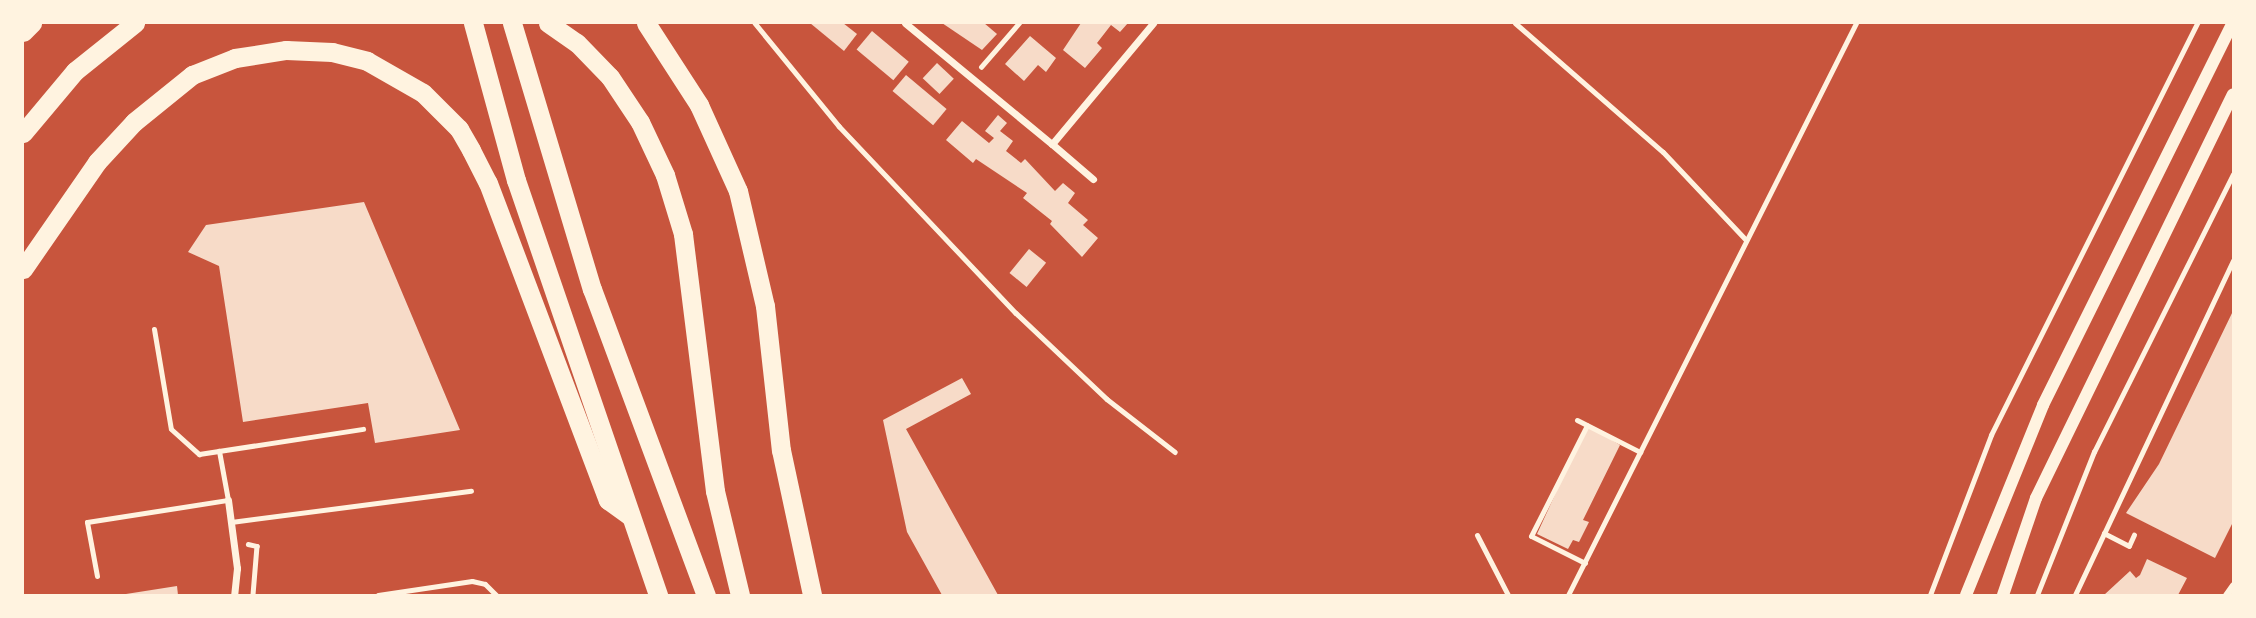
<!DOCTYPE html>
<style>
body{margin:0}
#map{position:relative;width:2256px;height:618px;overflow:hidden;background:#c8553d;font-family:Montserrat,sans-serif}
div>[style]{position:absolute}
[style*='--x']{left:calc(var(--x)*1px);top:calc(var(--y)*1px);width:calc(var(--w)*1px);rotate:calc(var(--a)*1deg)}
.building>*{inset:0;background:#f7dbc8;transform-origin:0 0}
.path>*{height:4.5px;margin:-2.25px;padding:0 2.25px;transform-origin:2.25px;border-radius:2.25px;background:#fff3e0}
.service>*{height:5px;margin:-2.5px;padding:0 2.5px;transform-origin:2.5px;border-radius:2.5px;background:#fff3e0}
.minor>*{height:7px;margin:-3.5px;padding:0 3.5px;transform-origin:3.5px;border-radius:3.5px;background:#fff3e0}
.tertiary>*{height:12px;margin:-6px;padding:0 6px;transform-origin:6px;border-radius:6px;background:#fff3e0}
.trunk>*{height:19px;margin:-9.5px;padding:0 9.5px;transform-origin:9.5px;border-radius:9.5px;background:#fff3e0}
span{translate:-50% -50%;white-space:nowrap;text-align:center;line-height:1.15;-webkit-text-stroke:7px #fff3e0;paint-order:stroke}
.frame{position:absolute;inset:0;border:24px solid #fff3e0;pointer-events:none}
</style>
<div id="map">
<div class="building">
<i style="clip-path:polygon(810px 23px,843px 23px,857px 34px,844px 51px)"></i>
<i style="clip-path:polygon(942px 23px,984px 23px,997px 34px,982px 50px)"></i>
<i style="clip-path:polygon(1081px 23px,1128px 23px,1120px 32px,1111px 25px,1097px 43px,1102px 48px,1085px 68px,1063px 50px)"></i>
<i style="left:872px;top:31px;width:48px;height:24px;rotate:40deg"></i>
<i style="clip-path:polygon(1030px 36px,1056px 58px,1046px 72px,1038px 65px,1024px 81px,1005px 64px)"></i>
<i style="left:937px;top:63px;width:23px;height:21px;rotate:43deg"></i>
<i style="left:906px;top:75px;width:53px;height:21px;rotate:40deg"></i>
<i style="clip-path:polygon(998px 115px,1007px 123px,1000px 131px,1013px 141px,1006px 151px,1021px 163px,1025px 159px,1055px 191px,1063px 183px,1075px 193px,1068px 203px,1088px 220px,1083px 225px,1098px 238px,1082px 257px,1050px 224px,1052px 221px,1023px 198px,1027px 193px,976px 159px,973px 163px,946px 140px,962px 121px,989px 143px,994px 138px,985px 131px)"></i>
<i style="clip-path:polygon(364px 202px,460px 430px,375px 443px,368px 403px,243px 422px,219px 266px,188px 252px,206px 225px)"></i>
<i style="left:1029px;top:249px;width:22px;height:31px;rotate:39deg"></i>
<i style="clip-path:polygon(2233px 311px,2233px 522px,2215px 558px,2126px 513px,2159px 464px)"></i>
<i style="clip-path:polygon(962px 378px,971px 394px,906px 429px,998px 595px,942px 595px,907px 532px,883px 420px)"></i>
<i style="clip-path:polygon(1587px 425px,1620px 445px,1583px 520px,1589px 522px,1579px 542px,1573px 540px,1568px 549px,1537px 534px)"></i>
<i style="clip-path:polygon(2147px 559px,2187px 578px,2178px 595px,2104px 595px,2130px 571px,2136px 578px,2140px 575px)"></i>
<i style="clip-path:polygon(177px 586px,178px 595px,126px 595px,126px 594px)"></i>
</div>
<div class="path">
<i style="--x:755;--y:23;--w:133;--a:50.8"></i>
<i style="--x:839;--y:126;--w:257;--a:46.6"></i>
<i style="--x:1016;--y:313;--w:125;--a:43.4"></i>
<i style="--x:1107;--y:399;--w:86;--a:37.9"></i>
<i style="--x:981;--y:67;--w:58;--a:-49.2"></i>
<i style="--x:2104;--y:533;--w:28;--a:27"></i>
<i style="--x:2129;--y:546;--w:12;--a:-66"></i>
<i style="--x:248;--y:544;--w:9;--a:13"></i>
<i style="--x:257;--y:546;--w:49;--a:94.7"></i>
<i style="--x:1930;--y:595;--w:171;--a:-69.1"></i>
<i style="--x:1991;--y:435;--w:461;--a:-63.4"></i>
<i style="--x:2037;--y:595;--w:154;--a:-68.3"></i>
<i style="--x:2094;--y:452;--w:310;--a:-63.4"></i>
<i style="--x:2075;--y:595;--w:369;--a:-64.7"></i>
</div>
<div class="service">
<i style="--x:1515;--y:23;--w:196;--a:41.1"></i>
<i style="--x:1663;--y:152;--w:121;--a:46.7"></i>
<i style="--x:154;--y:329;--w:101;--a:80.4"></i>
<i style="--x:171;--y:429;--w:38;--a:42"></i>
<i style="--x:199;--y:454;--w:166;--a:-8.7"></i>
<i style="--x:1577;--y:420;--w:71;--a:26.9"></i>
<i style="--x:231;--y:522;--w:242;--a:-7.4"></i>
<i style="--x:1477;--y:535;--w:68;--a:62.7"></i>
<i style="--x:1585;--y:563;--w:60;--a:-153.4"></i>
<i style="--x:1531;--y:536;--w:124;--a:-63.2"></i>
<i style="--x:97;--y:576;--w:55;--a:-100.5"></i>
<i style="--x:87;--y:522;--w:143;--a:-8.9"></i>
<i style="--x:228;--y:500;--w:50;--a:-100.4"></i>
<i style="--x:378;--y:595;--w:95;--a:-8.5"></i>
<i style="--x:472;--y:581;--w:13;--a:13"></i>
<i style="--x:485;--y:584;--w:16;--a:45"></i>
<i style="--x:1568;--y:595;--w:640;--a:-63.27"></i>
</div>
<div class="minor">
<i style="--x:905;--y:23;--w:190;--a:39.5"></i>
<i style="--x:1052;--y:144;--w:158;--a:-50.1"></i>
<i style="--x:1052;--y:144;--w:54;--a:40.5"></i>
<i style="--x:228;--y:500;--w:69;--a:82.5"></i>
<i style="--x:237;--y:568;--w:27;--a:96"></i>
<i style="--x:2226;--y:595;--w:12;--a:-55"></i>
</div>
<div class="tertiary">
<i style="--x:1966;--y:595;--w:205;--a:-67.9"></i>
<i style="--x:2043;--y:405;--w:427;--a:-63.6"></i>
<i style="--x:2003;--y:595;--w:102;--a:-71.2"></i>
<i style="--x:2036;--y:498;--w:449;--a:-64"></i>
</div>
<div class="trunk">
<i style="--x:473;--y:23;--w:163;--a:74.7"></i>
<i style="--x:516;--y:180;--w:439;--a:71.1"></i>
<i style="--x:512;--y:23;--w:278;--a:73.3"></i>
<i style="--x:592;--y:289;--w:327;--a:69.6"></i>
<i style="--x:548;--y:23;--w:35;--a:35"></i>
<i style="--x:577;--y:43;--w:47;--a:45.9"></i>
<i style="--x:610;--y:77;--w:54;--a:56.3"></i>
<i style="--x:640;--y:122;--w:59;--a:64.7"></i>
<i style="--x:665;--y:175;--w:62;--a:73"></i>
<i style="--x:683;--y:234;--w:259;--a:82.9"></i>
<i style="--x:715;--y:491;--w:107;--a:76.5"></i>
<i style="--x:646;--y:23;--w:98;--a:57.1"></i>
<i style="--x:699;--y:105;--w:94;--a:65.6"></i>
<i style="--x:738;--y:191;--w:118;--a:76.8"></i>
<i style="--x:765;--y:306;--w:145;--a:83.7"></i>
<i style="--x:781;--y:450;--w:148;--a:77.9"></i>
<i style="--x:23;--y:32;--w:13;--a:-45"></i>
<i style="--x:23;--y:133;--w:81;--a:-50"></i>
<i style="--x:75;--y:71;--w:77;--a:-38.7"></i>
<i style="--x:23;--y:269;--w:130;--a:-55.3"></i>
<i style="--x:97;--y:162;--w:54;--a:-47.2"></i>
<i style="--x:134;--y:122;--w:75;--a:-39"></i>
<i style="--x:192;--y:75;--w:46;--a:-21.6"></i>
<i style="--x:235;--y:58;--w:52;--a:-8.9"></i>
<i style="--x:286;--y:50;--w:46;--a:2.5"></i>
<i style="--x:332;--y:52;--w:36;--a:14"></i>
<i style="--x:367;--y:61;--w:64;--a:29.7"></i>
<i style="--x:423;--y:93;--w:51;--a:45"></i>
<i style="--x:459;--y:129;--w:24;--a:60"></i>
<i style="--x:471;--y:150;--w:37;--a:63"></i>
<i style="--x:488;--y:183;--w:339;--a:69.3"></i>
<i style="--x:608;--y:500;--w:27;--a:36"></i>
</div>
<div class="frame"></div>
</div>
